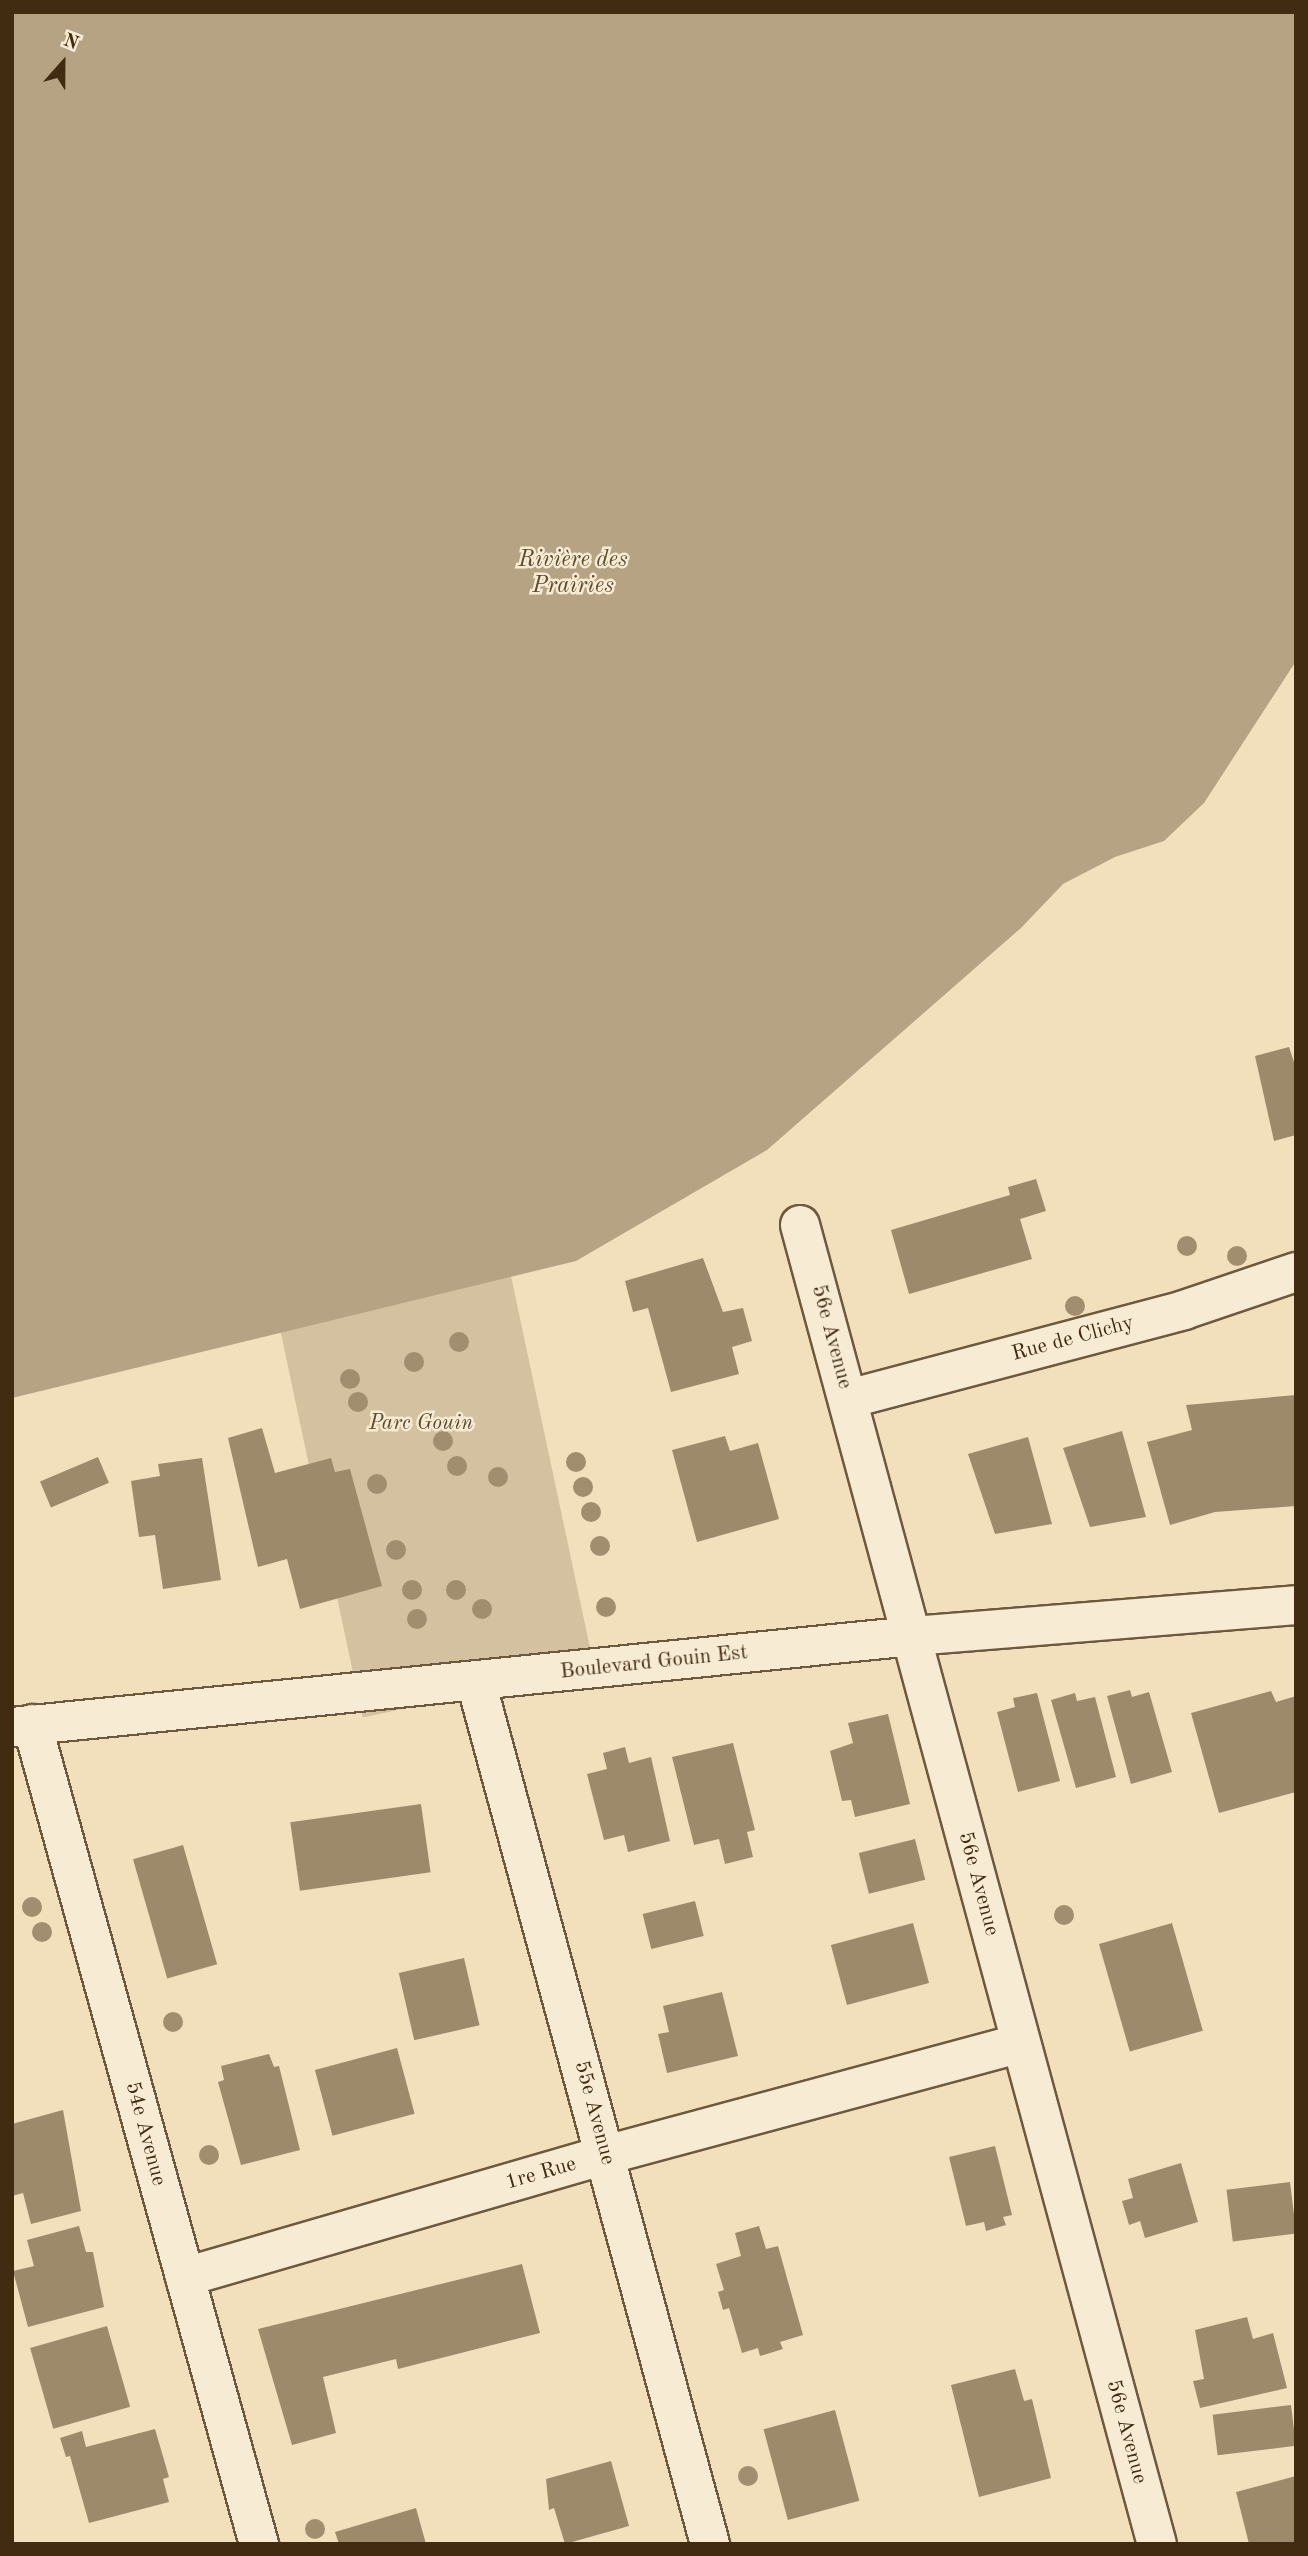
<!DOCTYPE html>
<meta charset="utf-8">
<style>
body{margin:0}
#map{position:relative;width:1308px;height:2556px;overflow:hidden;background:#f2e0bd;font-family:"Old Standard TT",serif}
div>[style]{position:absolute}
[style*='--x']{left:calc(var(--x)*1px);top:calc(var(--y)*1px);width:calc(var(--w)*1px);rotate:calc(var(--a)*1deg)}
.green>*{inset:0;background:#d4c1a0;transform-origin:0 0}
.water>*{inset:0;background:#b6a383}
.building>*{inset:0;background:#9d8a6b;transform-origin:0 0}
.roads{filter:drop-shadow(2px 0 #6d593d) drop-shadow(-2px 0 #6d593d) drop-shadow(0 2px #6d593d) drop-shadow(0 -2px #6d593d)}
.street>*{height:38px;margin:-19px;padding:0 19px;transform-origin:19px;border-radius:19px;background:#f7ebd4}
.secondary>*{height:38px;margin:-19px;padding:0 19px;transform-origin:19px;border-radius:19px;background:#f7ebd4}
.trees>*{width:20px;height:20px;margin:-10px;border-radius:50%;background:#a18e6e}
span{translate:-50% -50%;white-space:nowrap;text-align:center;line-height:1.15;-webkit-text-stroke:5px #f7ebd4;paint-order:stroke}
.street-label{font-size:21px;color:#412c12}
.park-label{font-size:21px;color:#5e4a2e;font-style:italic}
.water-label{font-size:23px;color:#5e4a2e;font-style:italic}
.frame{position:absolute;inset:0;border:14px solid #412c12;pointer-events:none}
.north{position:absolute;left:28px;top:28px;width:70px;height:70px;-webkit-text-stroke:5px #f7ebd4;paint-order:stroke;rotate:21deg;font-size:19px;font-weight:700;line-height:28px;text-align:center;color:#412c12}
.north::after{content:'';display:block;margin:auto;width:24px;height:32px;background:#412c12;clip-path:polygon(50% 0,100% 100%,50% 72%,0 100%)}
</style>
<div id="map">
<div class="green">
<i style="left:511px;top:1276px;width:401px;height:237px;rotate:78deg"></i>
</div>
<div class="water">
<i style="clip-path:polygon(12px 12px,1296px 12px,1296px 661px,1204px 803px,1164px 841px,1115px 857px,1063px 884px,1021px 928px,767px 1150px,576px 1261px,12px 1398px)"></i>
</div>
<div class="building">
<i style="clip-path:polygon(1289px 1047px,1296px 1068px,1296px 1135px,1274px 1141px,1255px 1056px)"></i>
<i style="clip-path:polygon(1036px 1179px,1046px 1211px,1020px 1219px,1032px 1259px,909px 1294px,891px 1230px,1010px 1195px,1008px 1187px)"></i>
<i style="clip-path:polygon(703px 1258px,723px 1312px,743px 1308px,752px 1341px,732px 1347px,739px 1374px,671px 1392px,648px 1308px,633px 1312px,625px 1281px)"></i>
<i style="clip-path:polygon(1296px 1395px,1296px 1506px,1215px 1512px,1170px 1525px,1147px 1442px,1192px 1430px,1186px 1405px)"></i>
<i style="clip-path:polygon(262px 1428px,275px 1473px,331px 1458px,335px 1472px,350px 1469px,382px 1586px,300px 1609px,287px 1559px,258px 1567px,228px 1438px)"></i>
<i style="clip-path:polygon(1122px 1431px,1146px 1517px,1090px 1527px,1063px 1448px)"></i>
<i style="clip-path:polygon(725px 1436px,730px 1451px,758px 1443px,779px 1519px,697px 1542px,672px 1450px)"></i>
<i style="clip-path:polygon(1028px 1437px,1052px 1524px,995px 1534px,968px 1454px)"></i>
<i style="left:98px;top:1457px;width:28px;height:63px;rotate:67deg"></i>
<i style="clip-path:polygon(202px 1458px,221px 1580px,163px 1589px,155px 1535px,139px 1537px,131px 1481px,160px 1476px,158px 1464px)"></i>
<i style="clip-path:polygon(1130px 1690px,1132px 1697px,1149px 1692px,1172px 1772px,1131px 1784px,1107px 1696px)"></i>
<i style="clip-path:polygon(1271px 1691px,1276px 1702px,1296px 1696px,1296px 1792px,1219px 1813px,1191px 1713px)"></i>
<i style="clip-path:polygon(1037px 1693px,1060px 1781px,1018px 1792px,997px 1712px,1015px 1707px,1013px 1698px)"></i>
<i style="clip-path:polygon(1075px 1693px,1077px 1701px,1095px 1697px,1116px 1777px,1076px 1788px,1051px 1700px)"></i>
<i style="clip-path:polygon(888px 1714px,910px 1804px,855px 1817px,851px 1800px,842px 1801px,830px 1751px,853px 1743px,848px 1723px)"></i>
<i style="clip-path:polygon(733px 1743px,755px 1830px,747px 1832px,753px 1857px,725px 1864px,719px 1839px,694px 1845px,672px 1757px)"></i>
<i style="clip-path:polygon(625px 1747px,629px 1763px,651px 1757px,670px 1841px,628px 1852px,624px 1835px,604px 1840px,587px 1774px,607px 1769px,603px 1753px)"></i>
<i style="left:421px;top:1804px;width:69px;height:132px;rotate:82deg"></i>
<i style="left:915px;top:1839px;width:42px;height:58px;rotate:76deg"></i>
<i style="left:183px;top:1845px;width:124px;height:52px;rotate:74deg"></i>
<i style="left:695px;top:1901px;width:36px;height:54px;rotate:76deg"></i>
<i style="left:913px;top:1923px;width:62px;height:85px;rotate:75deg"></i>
<i style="left:1172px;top:1923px;width:112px;height:76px;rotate:74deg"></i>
<i style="left:464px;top:1958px;width:69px;height:67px;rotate:77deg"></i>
<i style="clip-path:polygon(722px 1992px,738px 2056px,667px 2073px,658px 2034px,669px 2032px,663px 2006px)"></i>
<i style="left:397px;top:2048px;width:68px;height:85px;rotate:75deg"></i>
<i style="clip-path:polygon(269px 2054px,274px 2067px,279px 2066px,300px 2150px,241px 2165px,218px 2082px,224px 2080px,221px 2066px)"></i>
<i style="clip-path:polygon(63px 2110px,81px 2211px,31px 2224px,23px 2193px,12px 2196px,12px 2124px)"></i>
<i style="clip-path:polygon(995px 2146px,1012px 2215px,1003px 2217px,1006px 2225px,986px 2231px,984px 2222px,966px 2226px,949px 2157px)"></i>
<i style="clip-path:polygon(1181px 2163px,1198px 2222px,1145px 2238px,1140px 2221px,1129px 2225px,1122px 2201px,1133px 2198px,1128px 2179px)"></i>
<i style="left:1290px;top:2182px;width:52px;height:64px;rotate:83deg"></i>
<i style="clip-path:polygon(79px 2226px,86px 2252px,93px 2252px,104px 2307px,28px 2327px,13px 2271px,34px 2266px,27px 2240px)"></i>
<i style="clip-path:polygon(759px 2226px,766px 2249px,778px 2246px,803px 2335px,780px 2342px,783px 2349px,760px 2356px,758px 2348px,742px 2353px,729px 2308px,723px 2310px,718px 2292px,724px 2290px,716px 2264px,741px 2256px,735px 2233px)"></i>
<i style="clip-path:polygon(522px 2264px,540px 2333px,398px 2369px,396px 2359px,323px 2377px,336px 2433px,292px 2445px,258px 2329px)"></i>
<i style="clip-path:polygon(1247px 2317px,1253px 2339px,1273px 2333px,1287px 2388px,1200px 2408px,1193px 2381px,1204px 2379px,1195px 2330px)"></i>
<i style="left:107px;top:2326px;width:84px;height:80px;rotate:74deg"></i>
<i style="clip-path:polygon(1015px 2369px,1024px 2401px,1032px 2399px,1051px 2478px,979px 2497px,951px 2385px)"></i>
<i style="left:1291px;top:2405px;width:41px;height:79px;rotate:83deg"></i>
<i style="left:835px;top:2410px;width:94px;height:74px;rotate:75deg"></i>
<i style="clip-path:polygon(155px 2429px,169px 2477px,163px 2479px,169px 2502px,89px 2523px,70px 2456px,66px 2457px,60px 2438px,82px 2431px,86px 2447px)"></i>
<i style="clip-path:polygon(611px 2461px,629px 2526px,565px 2544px,554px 2508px,549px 2510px,546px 2479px)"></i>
<i style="clip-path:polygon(1296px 2476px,1296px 2544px,1249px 2544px,1236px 2492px)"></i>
<i style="clip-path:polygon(416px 2508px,426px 2544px,339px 2544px,335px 2532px)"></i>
</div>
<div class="roads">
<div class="street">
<i style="--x:800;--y:1225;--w:1366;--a:74.86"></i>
<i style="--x:848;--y:1399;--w:348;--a:-14.8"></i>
<i style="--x:1184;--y:1310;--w:118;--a:-18.7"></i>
<i style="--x:476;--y:1682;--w:893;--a:74.81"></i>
<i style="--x:32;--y:1724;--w:851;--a:74.53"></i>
<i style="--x:185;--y:2277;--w:438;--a:-16.2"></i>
<i style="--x:606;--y:2155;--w:429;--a:-15.1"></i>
</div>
<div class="secondary">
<i style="--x:12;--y:1727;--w:906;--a:-5.77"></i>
<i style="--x:913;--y:1636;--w:384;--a:-4.6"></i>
</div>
</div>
<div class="trees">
<i style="left:1187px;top:1246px"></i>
<i style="left:1237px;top:1256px"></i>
<i style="left:1075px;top:1306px"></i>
<i style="left:459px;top:1342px"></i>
<i style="left:414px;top:1362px"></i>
<i style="left:350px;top:1379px"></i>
<i style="left:358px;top:1402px"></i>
<i style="left:443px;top:1441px"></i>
<i style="left:576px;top:1462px"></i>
<i style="left:457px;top:1466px"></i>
<i style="left:498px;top:1477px"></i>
<i style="left:377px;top:1484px"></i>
<i style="left:583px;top:1487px"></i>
<i style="left:591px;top:1512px"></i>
<i style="left:600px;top:1546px"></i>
<i style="left:396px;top:1550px"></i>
<i style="left:412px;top:1590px"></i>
<i style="left:456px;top:1590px"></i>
<i style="left:606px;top:1607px"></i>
<i style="left:482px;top:1609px"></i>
<i style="left:417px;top:1619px"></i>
<i style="left:32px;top:1907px"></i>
<i style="left:1064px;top:1915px"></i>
<i style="left:42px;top:1932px"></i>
<i style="left:173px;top:2022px"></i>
<i style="left:209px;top:2155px"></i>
<i style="left:748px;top:2476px"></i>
<i style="left:315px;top:2529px"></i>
</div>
<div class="street-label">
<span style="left:831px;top:1337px;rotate:75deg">56e Avenue</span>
<span style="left:1073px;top:1339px;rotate:-15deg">Rue de Clichy</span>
<span style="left:654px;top:1663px;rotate:-6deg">Boulevard Gouin Est</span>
<span style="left:978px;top:1884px;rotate:75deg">56e Avenue</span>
<span style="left:594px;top:2113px;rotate:75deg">55e Avenue</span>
<span style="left:145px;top:2134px;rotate:75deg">54e Avenue</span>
<span style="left:541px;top:2174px;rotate:-16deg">1re Rue</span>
<span style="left:1126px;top:2432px;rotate:75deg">56e Avenue</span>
</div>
<div class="park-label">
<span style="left:421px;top:1424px">Parc Gouin</span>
</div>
<div class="water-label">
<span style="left:573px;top:573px">Rivière des<br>Prairies</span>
</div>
<div class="frame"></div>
<div class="north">N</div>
</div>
